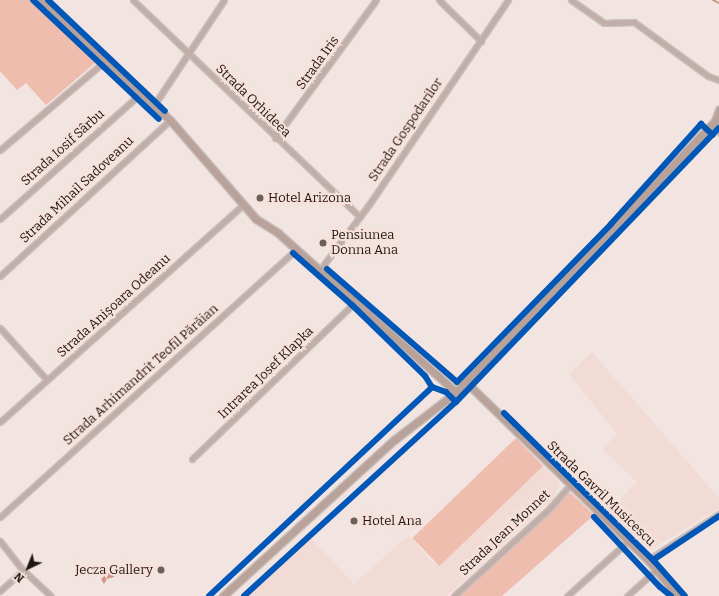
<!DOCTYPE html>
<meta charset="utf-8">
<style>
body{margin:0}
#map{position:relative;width:719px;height:596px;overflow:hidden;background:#f1e4e1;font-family:Bitter,serif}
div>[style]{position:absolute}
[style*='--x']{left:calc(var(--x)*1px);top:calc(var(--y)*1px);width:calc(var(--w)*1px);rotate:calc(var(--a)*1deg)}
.built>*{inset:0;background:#f2dbd4}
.green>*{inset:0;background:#efbdae;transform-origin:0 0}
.water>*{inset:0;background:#d39785}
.stream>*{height:2px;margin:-1px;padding:0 1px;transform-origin:1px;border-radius:1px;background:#d39785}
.roads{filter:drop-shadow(1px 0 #c9c0be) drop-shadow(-1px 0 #c9c0be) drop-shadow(0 1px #c9c0be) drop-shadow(0 -1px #c9c0be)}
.street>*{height:5px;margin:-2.5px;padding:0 2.5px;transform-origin:2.5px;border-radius:2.5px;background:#c1aea8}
.secondary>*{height:7px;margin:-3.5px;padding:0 3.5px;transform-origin:3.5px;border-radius:3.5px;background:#b8a29a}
.cycleway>*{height:6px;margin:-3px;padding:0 3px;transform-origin:3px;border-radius:3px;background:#0057b8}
.dots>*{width:11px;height:11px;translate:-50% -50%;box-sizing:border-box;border:2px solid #f8e1da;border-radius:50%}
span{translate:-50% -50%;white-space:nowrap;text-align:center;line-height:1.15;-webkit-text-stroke:4px #f8e1da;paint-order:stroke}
.street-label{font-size:13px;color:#1e1714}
.poi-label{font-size:13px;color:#1e1714}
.left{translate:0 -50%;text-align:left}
.right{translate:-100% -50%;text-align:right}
.north{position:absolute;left:8px;top:548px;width:40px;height:40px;-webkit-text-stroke:3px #f8e1da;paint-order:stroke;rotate:223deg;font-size:11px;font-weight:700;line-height:16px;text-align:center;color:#1e1714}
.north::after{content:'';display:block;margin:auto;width:14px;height:18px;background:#1e1714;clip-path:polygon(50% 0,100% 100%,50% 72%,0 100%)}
</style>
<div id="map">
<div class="built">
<i style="clip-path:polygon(592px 352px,719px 498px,719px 508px,650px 550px,608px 511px,637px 482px,602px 449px,617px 434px,569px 374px)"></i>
<i style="clip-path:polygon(543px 466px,560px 483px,553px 499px,447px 596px,245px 596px,309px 536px,354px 584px,409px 535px,434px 564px)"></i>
</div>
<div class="green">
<i style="clip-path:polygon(0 0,31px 0,96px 62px,46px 105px,26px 83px,17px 90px,0 71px)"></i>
<i style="left:516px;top:438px;width:39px;height:144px;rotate:46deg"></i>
<i style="clip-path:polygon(571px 493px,594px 515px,502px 596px,459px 596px,567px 494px)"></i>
</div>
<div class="water">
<i style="clip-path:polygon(114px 568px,117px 576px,107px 579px,104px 584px,101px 579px)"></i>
</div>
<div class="stream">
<i style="--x:713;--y:0;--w:7;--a:27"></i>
</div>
<div class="roads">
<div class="street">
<i style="--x:133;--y:0;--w:314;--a:43.7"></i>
<i style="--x:439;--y:0;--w:59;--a:44.3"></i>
<i style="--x:571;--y:0;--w:40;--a:34.9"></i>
<i style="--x:604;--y:23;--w:30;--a:-2"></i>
<i style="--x:634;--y:22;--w:92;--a:36.1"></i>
<i style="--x:708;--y:76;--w:12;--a:20"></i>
<i style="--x:154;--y:105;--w:126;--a:-56.3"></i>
<i style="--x:712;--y:124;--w:11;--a:49"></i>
<i style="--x:275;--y:138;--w:171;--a:-53.8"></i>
<i style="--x:0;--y:150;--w:139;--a:-40.3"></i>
<i style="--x:0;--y:219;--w:189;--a:-41.8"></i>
<i style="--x:319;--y:271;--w:85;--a:-53.1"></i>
<i style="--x:370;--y:203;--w:245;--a:-55.8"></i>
<i style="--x:0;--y:276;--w:231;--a:-42.5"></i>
<i style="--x:0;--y:328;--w:70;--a:47.9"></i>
<i style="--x:0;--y:422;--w:324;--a:-41.8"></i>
<i style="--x:192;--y:459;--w:226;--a:-43.9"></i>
<i style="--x:0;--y:517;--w:399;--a:-42.1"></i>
<i style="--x:0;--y:541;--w:37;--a:52"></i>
<i style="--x:23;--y:570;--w:38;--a:43"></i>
<i style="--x:648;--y:560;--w:85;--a:-32.9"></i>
<i style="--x:0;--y:591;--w:31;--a:-42"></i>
<i style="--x:454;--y:596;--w:130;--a:-42.5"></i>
<i style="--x:550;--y:508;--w:30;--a:-49"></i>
<i style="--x:567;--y:596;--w:82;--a:-42"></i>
<i style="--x:627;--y:596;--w:39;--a:-42"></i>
</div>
<div class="secondary">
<i style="--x:42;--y:0;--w:175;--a:43.2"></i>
<i style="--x:170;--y:120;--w:131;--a:49"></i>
<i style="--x:256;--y:219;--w:26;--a:32"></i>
<i style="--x:278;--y:233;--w:239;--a:41.8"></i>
<i style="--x:715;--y:121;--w:12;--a:-70"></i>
<i style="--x:466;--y:382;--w:255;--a:44.4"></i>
<i style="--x:648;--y:560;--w:47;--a:50.2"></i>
<i style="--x:223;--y:596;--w:231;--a:-42.4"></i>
<i style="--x:394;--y:440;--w:78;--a:-37.7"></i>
<i style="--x:456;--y:392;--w:381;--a:-46.3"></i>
</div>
</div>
<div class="cycleway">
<i style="--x:33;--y:0;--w:173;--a:43.4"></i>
<i style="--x:48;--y:0;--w:161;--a:43.5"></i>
<i style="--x:293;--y:253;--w:79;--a:41.4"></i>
<i style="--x:352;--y:305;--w:102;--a:44.2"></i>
<i style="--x:425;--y:376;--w:13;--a:58"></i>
<i style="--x:432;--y:387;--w:15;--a:20"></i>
<i style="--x:446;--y:392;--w:14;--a:45"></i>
<i style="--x:327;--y:269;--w:172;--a:41"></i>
<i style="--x:457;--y:382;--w:221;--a:-45.7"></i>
<i style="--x:611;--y:224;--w:135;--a:-48"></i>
<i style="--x:701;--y:124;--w:16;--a:43"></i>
<i style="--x:504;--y:413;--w:212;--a:44.6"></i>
<i style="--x:655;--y:562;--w:45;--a:48.6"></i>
<i style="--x:594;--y:517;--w:96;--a:46.7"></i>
<i style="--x:660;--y:587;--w:14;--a:39"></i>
<i style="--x:653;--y:560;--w:79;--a:-33.7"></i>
<i style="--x:209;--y:596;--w:306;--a:-43.1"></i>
<i style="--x:244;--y:596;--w:287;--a:-42.5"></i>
<i style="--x:456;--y:402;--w:380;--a:-46.2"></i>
</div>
<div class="dots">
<i style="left:260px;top:198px;background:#685f5c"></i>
<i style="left:323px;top:243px;background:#685f5c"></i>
<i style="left:354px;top:521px;background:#685f5c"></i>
<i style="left:161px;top:570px;background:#685f5c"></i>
</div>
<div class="street-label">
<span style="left:318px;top:63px;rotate:-54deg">Strada Iris</span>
<span style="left:253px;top:101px;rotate:44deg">Strada Orhideea</span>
<span style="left:406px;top:130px;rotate:-56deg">Strada Gospodarilor</span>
<span style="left:63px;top:148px;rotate:-42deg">Strada Iosif Sârbu</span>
<span style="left:77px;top:190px;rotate:-43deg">Strada Mihail Sadoveanu</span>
<span style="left:114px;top:306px;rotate:-42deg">Strada Anișoara Odeanu</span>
<span style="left:266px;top:373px;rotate:-44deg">Intrarea Josef Klapka</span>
<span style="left:141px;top:375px;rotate:-42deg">Strada Arhimandrit Teofil Părăian</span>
<span style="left:601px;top:494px;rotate:44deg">Strada Gavril Musicescu</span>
<span style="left:505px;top:533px;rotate:-43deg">Strada Jean Monnet</span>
</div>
<div class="poi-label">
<span class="left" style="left:268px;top:198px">Hotel Arizona</span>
<span class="left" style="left:331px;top:243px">Pensiunea<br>Donna Ana</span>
<span class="left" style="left:362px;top:521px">Hotel Ana</span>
<span class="right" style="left:153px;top:570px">Jecza Gallery</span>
</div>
<div class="north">N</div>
</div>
